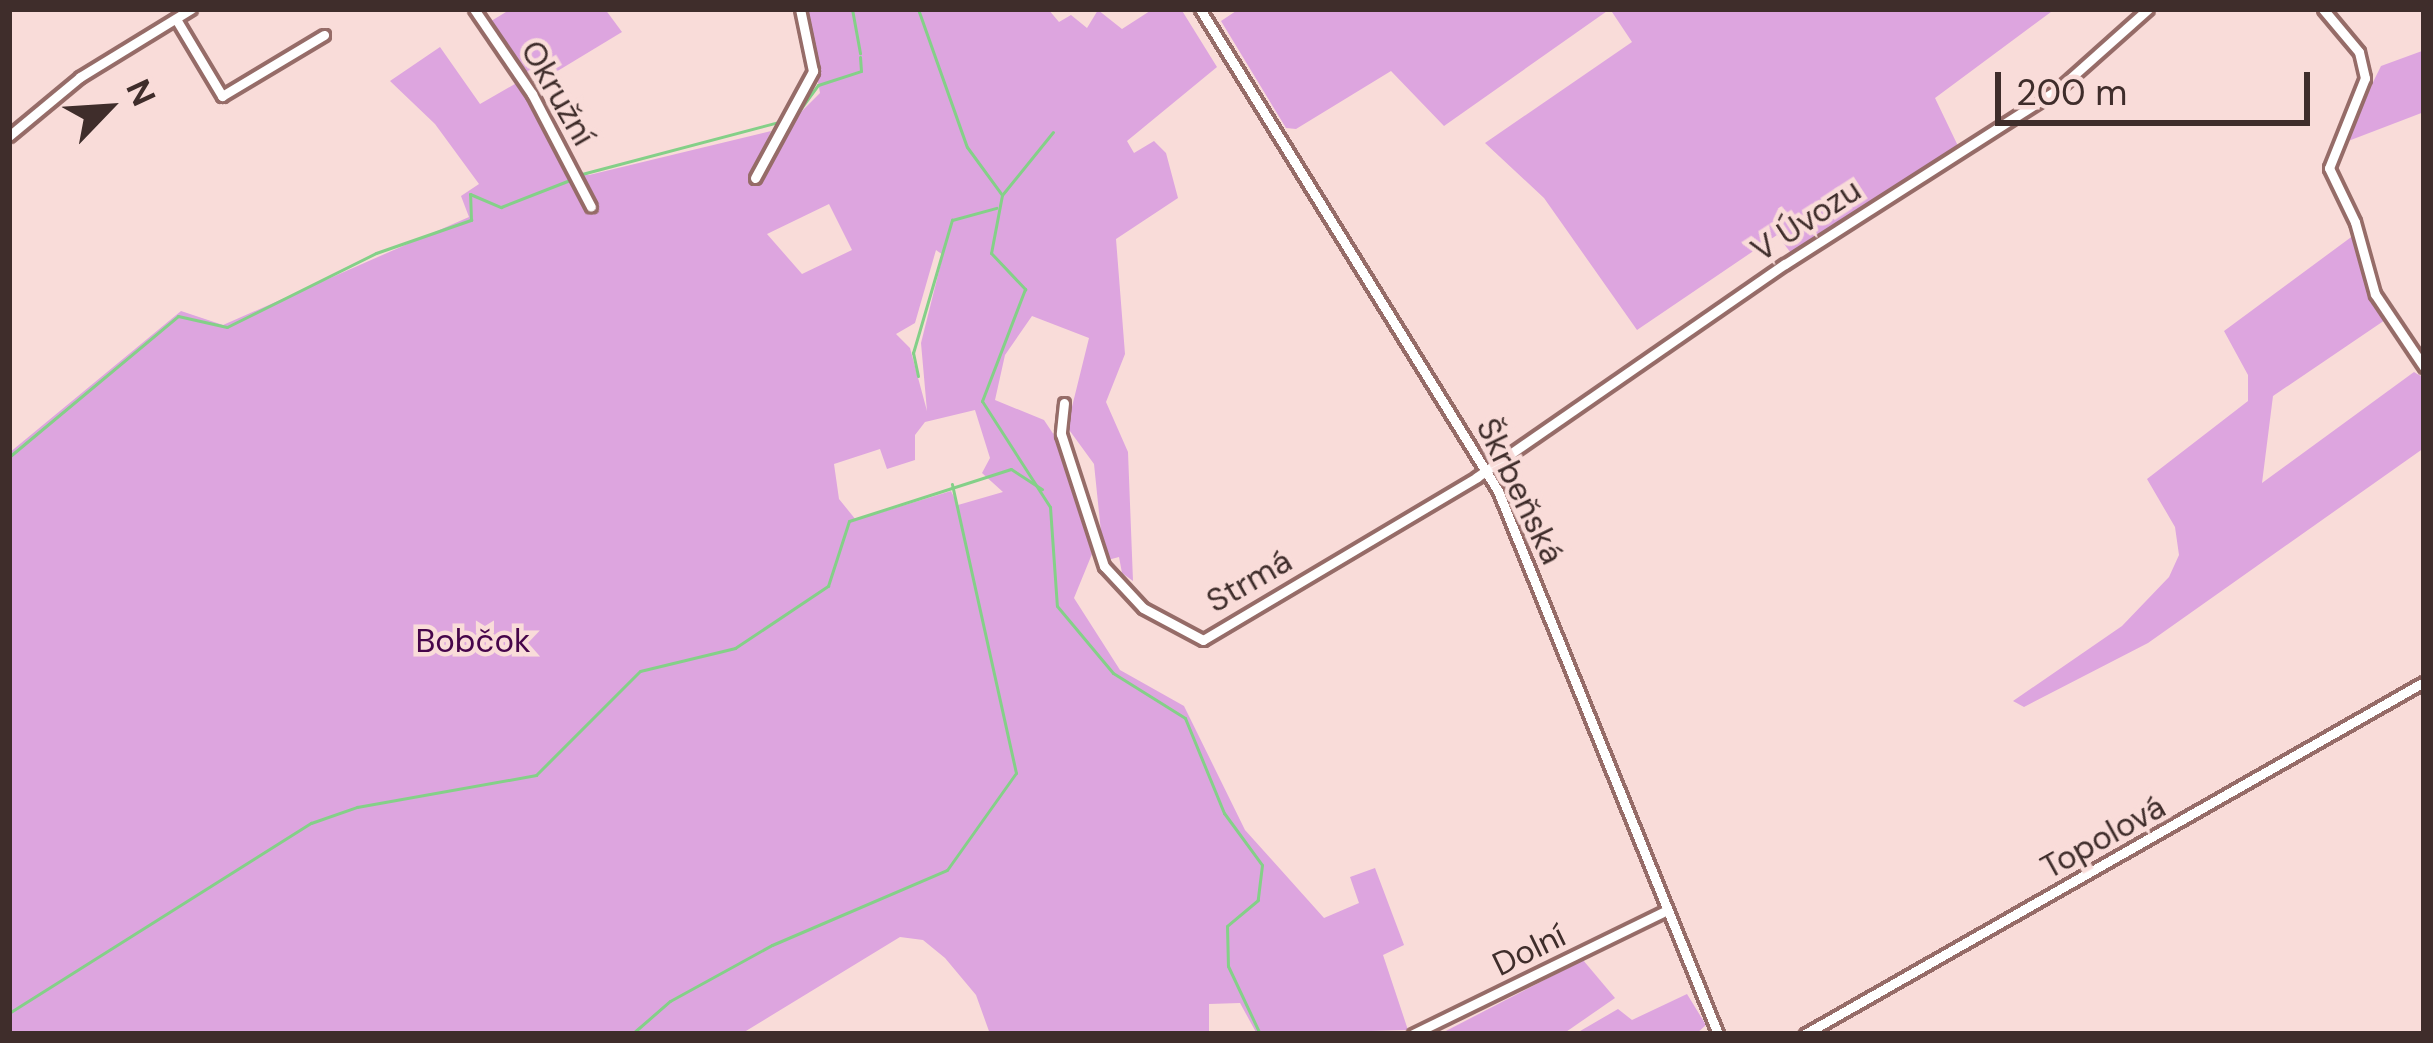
<!DOCTYPE html>
<meta charset="utf-8">
<style>
body{margin:0}
#map{position:relative;width:2433px;height:1043px;overflow:hidden;background:#f9dcd9;font-family:"DM Sans",sans-serif}
div>[style]{position:absolute}
[style*='--x']{left:calc(var(--x)*1px);top:calc(var(--y)*1px);width:calc(var(--w)*1px);rotate:calc(var(--a)*1deg)}
.green>*{inset:0;background:#dda5df}
.stream>*{height:3px;margin:-1.5px;padding:0 1.5px;transform-origin:1.5px;border-radius:1.5px;background:#84d088}
.roads{filter:drop-shadow(3px 0 #966c68) drop-shadow(-3px 0 #966c68) drop-shadow(0 3px #966c68) drop-shadow(0 -3px #966c68)}
.street>*{height:9px;margin:-4.5px;padding:0 4.5px;transform-origin:4.5px;border-radius:4.5px;background:#fff}
span{translate:-50% -50%;white-space:nowrap;text-align:center;line-height:1.15;-webkit-text-stroke:9px #f9dcd9;paint-order:stroke}
.street-label{font-size:33px;color:#3f2d2b}
.park-label{font-size:33px;color:#46054a}
.frame{position:absolute;inset:0;border:12px solid #3f2d2b;pointer-events:none}
.north{position:absolute;left:48px;top:48px;width:120px;height:120px;-webkit-text-stroke:9px #f9dcd9;paint-order:stroke;rotate:65deg;font-size:33px;font-weight:700;line-height:48px;text-align:center;color:#3f2d2b}
.north::after{content:'';display:block;margin:auto;width:42px;height:54px;background:#3f2d2b;clip-path:polygon(50% 0,100% 100%,50% 72%,0 100%)}
.scale{position:absolute;left:1995px;top:72px;width:315px;height:54px;box-sizing:border-box;border:6px solid #3f2d2b;border-top:0;padding-left:15px;font-size:36px;line-height:42px;white-space:nowrap;color:#3f2d2b;-webkit-text-stroke:9px #f9dcd9;paint-order:stroke}
</style>
<div id="map">
<div class="green">
<i style="clip-path:polygon(511px 9px,605px 9px,622px 32px,541px 81px,521px 72px,488px 23px)"></i>
<i style="clip-path:polygon(evenodd,804px 9px,1048px 9px,1059px 22px,1071px 15px,1087px 28px,1098px 10px,1122px 29px,1153px 9px,1181px 9px,1217px 67px,1127px 141px,1134px 153px,1154px 141px,1166px 153px,1178px 198px,1116px 239px,1125px 354px,1106px 402px,1128px 452px,1133px 581px,1122px 573px,1119px 557px,1104px 561px,1094px 464px,1067px 427px,1089px 338px,1032px 316px,1005px 355px,995px 400px,1044px 420px,1060px 444px,1092px 554px,1074px 598px,1120px 670px,1184px 706px,1245px 830px,1324px 918px,1359px 903px,1350px 877px,1375px 868px,1404px 945px,1383px 955px,1408px 1030px,1257px 1034px,1240px 1003px,1209px 1004px,1209px 1034px,990px 1034px,976px 995px,945px 958px,923px 940px,900px 937px,741px 1034px,9px 1034px,9px 453px,181px 311px,223px 325px,469px 217px,461px 196px,479px 184px,435px 124px,390px 81px,440px 47px,480px 104px,520px 81px,565px 166px,589px 175px,771px 131px,754px 171px,759px 183px,788px 125px,820px 93px,804px 9px,829px 204px,852px 250px,802px 274px,767px 234px,829px 204px,804px 9px,936px 250px,943px 255px,921px 343px,927px 411px,910px 348px,896px 334px,915px 323px,936px 250px,804px 9px,975px 410px,990px 458px,982px 473px,1003px 492px,958px 505px,951px 491px,856px 520px,839px 499px,834px 464px,880px 449px,887px 469px,915px 460px,915px 435px,925px 422px,975px 410px)"></i>
<i style="clip-path:polygon(1239px 9px,2055px 9px,1935px 98px,1958px 146px,1791px 253px,1777px 235px,1637px 330px,1544px 198px,1485px 143px,1632px 42px,1610px 9px,1444px 126px,1391px 71px,1296px 129px,1286px 128px,1221px 21px)"></i>
<i style="clip-path:polygon(2422px 51px,2424px 112px,2343px 143px,2381px 66px)"></i>
<i style="clip-path:polygon(2354px 235px,2388px 318px,2273px 396px,2262px 483px,2414px 372px,2424px 378px,2424px 448px,2148px 643px,2024px 707px,2013px 701px,2122px 626px,2169px 577px,2179px 555px,2175px 527px,2147px 479px,2248px 401px,2248px 375px,2224px 331px)"></i>
<i style="clip-path:polygon(1583px 960px,1615px 998px,1563px 1034px,1440px 1034px)"></i>
<i style="clip-path:polygon(1687px 994px,1706px 1025px,1696px 1034px,1575px 1034px,1618px 1009px,1632px 1020px)"></i>
</div>
<div class="stream">
<i style="--x:852;--y:9;--w:45;--a:79.7"></i>
<i style="--x:918;--y:9;--w:146;--a:70.5"></i>
<i style="--x:967;--y:147;--w:59;--a:53.9"></i>
<i style="--x:1002;--y:195;--w:59;--a:100.7"></i>
<i style="--x:991;--y:253;--w:50;--a:46.6"></i>
<i style="--x:1025;--y:289;--w:120;--a:111"></i>
<i style="--x:982;--y:401;--w:126;--a:57.3"></i>
<i style="--x:1050;--y:507;--w:99;--a:86"></i>
<i style="--x:1057;--y:606;--w:87;--a:50.1"></i>
<i style="--x:1113;--y:673;--w:85;--a:32"></i>
<i style="--x:1185;--y:718;--w:103;--a:67.7"></i>
<i style="--x:1224;--y:813;--w:64;--a:53.8"></i>
<i style="--x:1262;--y:865;--w:35;--a:97"></i>
<i style="--x:1258;--y:900;--w:40;--a:140"></i>
<i style="--x:1227;--y:926;--w:40;--a:88.6"></i>
<i style="--x:1228;--y:966;--w:75;--a:64.8"></i>
<i style="--x:793;--y:119;--w:42;--a:-53.7"></i>
<i style="--x:818;--y:85;--w:45;--a:-18"></i>
<i style="--x:861;--y:71;--w:14;--a:-94"></i>
<i style="--x:578;--y:175;--w:212;--a:-14.8"></i>
<i style="--x:1002;--y:195;--w:81;--a:-51"></i>
<i style="--x:918;--y:376;--w:24;--a:-102"></i>
<i style="--x:913;--y:353;--w:139;--a:-73.7"></i>
<i style="--x:952;--y:220;--w:46;--a:-15.3"></i>
<i style="--x:9;--y:457;--w:220;--a:-39.8"></i>
<i style="--x:178;--y:316;--w:50;--a:12.7"></i>
<i style="--x:227;--y:327;--w:166;--a:-26.4"></i>
<i style="--x:376;--y:253;--w:101;--a:-19.2"></i>
<i style="--x:471;--y:220;--w:26;--a:-92"></i>
<i style="--x:470;--y:194;--w:34;--a:23"></i>
<i style="--x:501;--y:207;--w:74;--a:-21.4"></i>
<i style="--x:9;--y:1013;--w:357;--a:-32.2"></i>
<i style="--x:311;--y:823;--w:49;--a:-19.2"></i>
<i style="--x:357;--y:807;--w:182;--a:-10.1"></i>
<i style="--x:536;--y:775;--w:147;--a:-45"></i>
<i style="--x:640;--y:671;--w:98;--a:-13.6"></i>
<i style="--x:735;--y:648;--w:112;--a:-33.7"></i>
<i style="--x:828;--y:586;--w:68;--a:-72.1"></i>
<i style="--x:849;--y:521;--w:170;--a:-17.8"></i>
<i style="--x:1011;--y:469;--w:37;--a:33"></i>
<i style="--x:632;--y:1034;--w:50;--a:-41"></i>
<i style="--x:670;--y:1001;--w:116;--a:-28.8"></i>
<i style="--x:772;--y:945;--w:190;--a:-23.2"></i>
<i style="--x:947;--y:870;--w:119;--a:-54.6"></i>
<i style="--x:1016;--y:773;--w:296;--a:-102.5"></i>
</div>
<div class="roads">
<div class="street">
<i style="--x:474;--y:9;--w:103;--a:55.7"></i>
<i style="--x:532;--y:94;--w:127;--a:62.4"></i>
<i style="--x:1200;--y:9;--w:567;--a:58.27"></i>
<i style="--x:1498;--y:491;--w:586;--a:67.94"></i>
<i style="--x:2323;--y:9;--w:56;--a:50.1"></i>
<i style="--x:2359;--y:52;--w:27;--a:77"></i>
<i style="--x:2365;--y:78;--w:97;--a:111.8"></i>
<i style="--x:2329;--y:168;--w:60;--a:64.3"></i>
<i style="--x:2355;--y:222;--w:75;--a:74.5"></i>
<i style="--x:2375;--y:294;--w:88;--a:56.1"></i>
<i style="--x:176;--y:19;--w:90;--a:59.1"></i>
<i style="--x:222;--y:96;--w:119;--a:-30.9"></i>
<i style="--x:9;--y:136;--w:92;--a:-39.7"></i>
<i style="--x:80;--y:77;--w:130;--a:-31.5"></i>
<i style="--x:755;--y:178;--w:122;--a:-61.5"></i>
<i style="--x:813;--y:71;--w:63;--a:-101.8"></i>
<i style="--x:1064;--y:403;--w:31;--a:96"></i>
<i style="--x:1061;--y:434;--w:139;--a:72"></i>
<i style="--x:1104;--y:566;--w:57;--a:47.1"></i>
<i style="--x:1143;--y:608;--w:68;--a:28.1"></i>
<i style="--x:1203;--y:640;--w:319;--a:-30.7"></i>
<i style="--x:1477;--y:477;--w:374;--a:-34.7"></i>
<i style="--x:1785;--y:264;--w:322;--a:-32.6"></i>
<i style="--x:2056;--y:91;--w:123;--a:-41.7"></i>
<i style="--x:1413;--y:1034;--w:283;--a:-26"></i>
<i style="--x:1805;--y:1034;--w:712;--a:-29.63"></i>
</div>
</div>
<div class="street-label">
<span style="left:558px;top:93px;rotate:60deg">Okružní</span>
<span style="left:1806px;top:220px;rotate:-33deg">V Úvozu</span>
<span style="left:1520px;top:491px;rotate:64deg">Škrbeňská</span>
<span style="left:1249px;top:581px;rotate:-30deg">Strmá</span>
<span style="left:2103px;top:837px;rotate:-29deg">Topolová</span>
<span style="left:1529px;top:950px;rotate:-26deg">Dolní</span>
</div>
<div class="park-label">
<span style="left:473px;top:641px">Bobčok</span>
</div>
<div class="frame"></div>
<div class="north">N</div>
<div class="scale">200 m</div>
</div>
